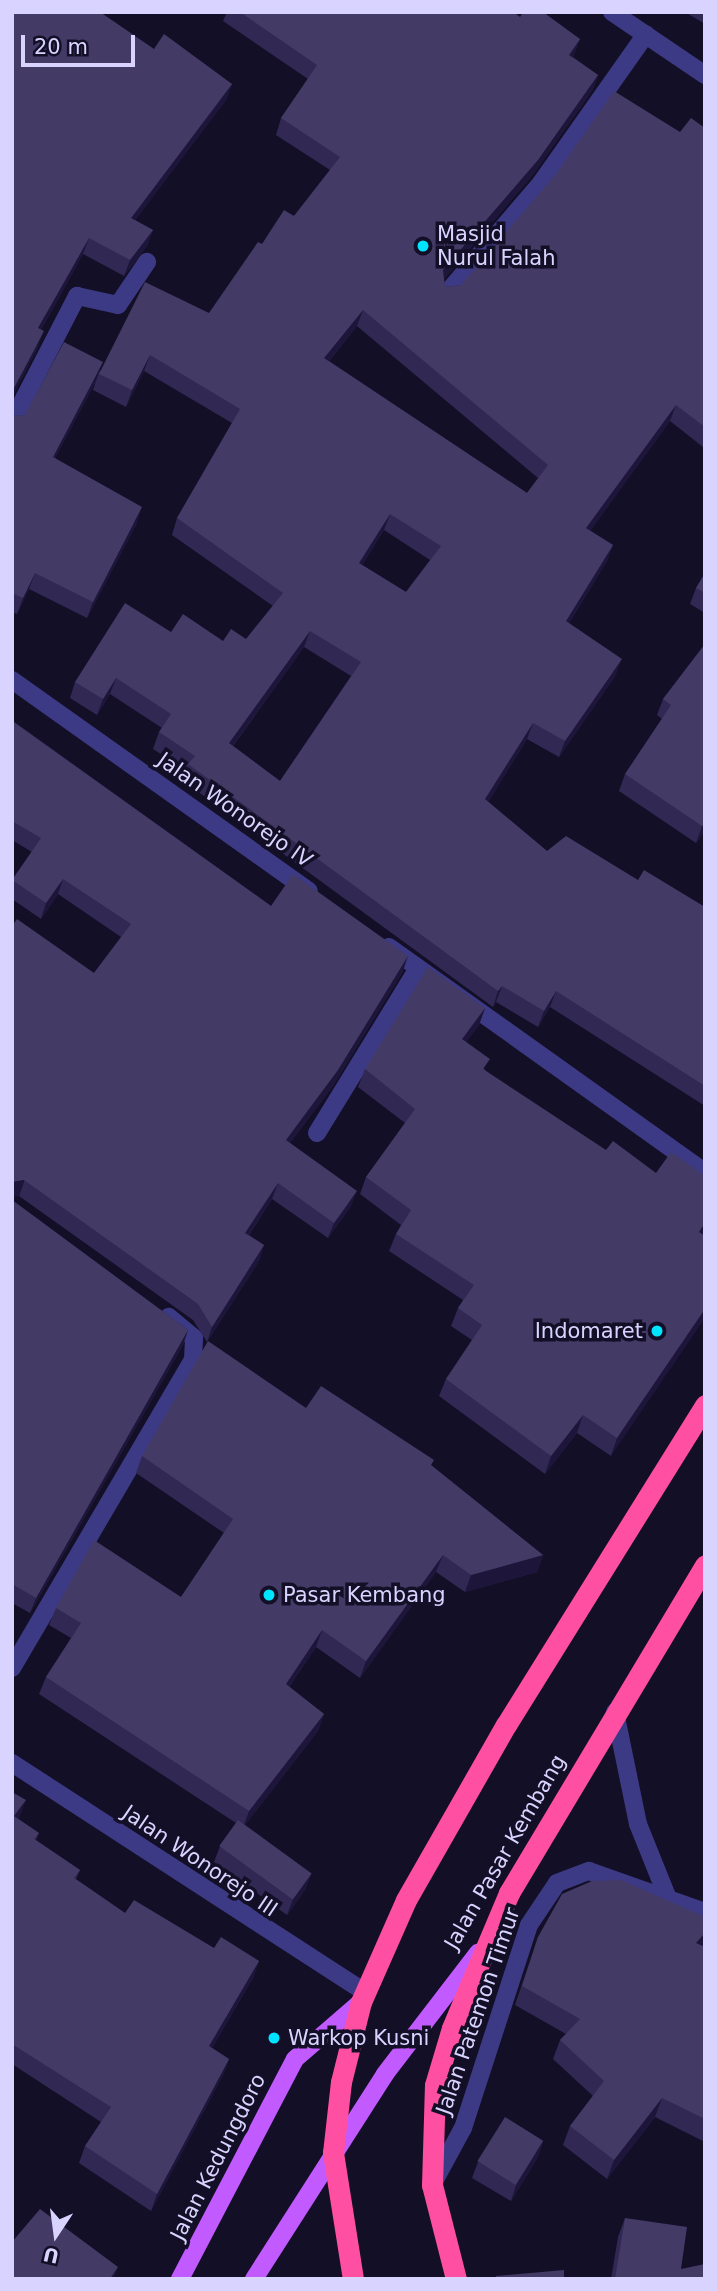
<!DOCTYPE html>
<style>
body{margin:0}
#map{position:relative;width:717px;height:2291px;overflow:hidden;background:#130f26;font-family:"DejaVu Sans",sans-serif}
div>[style]{position:absolute}
[style*='--x']{left:calc(var(--x)*1px);top:calc(var(--y)*1px);width:calc(var(--w)*1px);rotate:calc(var(--a)*1deg)}
.minor>*{height:18px;margin:-9px;padding:0 9px;transform-origin:9px;border-radius:9px;background:#3d3a85}
.major>*{height:18px;margin:-9px;padding:0 9px;transform-origin:9px;border-radius:9px;background:#c25bff}
.highway>*{height:21px;margin:-10.5px;padding:0 10.5px;transform-origin:10.5px;border-radius:10.5px;background:#ff4fa3}
.wall>*{inset:0;background:#312854}
.shaded-wall>*{inset:0;background:#1d163a}
.building>*{inset:0;background:#433a66;transform-origin:0 0}
.dots>*{width:19px;height:19px;translate:-50% -50%;box-sizing:border-box;border:4px solid #130f26;border-radius:50%}
span{translate:-50% -50%;white-space:nowrap;text-align:center;line-height:1.15;-webkit-text-stroke:7px #130f26;paint-order:stroke}
.poi-label{font-size:21px;color:#d9d4ff}
.left{translate:0 -50%;text-align:left}
.right{translate:-100% -50%;text-align:right}
.street-label{font-size:21px;color:#d9d4ff}
.frame{position:absolute;inset:0;border:14px solid #d9d4ff;pointer-events:none}
.north{position:absolute;left:21px;top:2200px;width:70px;height:70px;-webkit-text-stroke:5px #130f26;paint-order:stroke;rotate:193deg;font-size:19px;font-weight:700;line-height:28px;text-align:center;color:#d9d4ff}
.north::after{content:'';display:block;margin:auto;width:24px;height:32px;background:#d9d4ff;clip-path:polygon(50% 0,100% 100%,50% 72%,0 100%)}
.scale{position:absolute;left:21px;top:35px;width:114px;height:32px;box-sizing:border-box;border:4px solid #d9d4ff;border-top:0;padding-left:9px;font-size:21px;line-height:24px;white-space:nowrap;color:#d9d4ff;-webkit-text-stroke:5px #130f26;paint-order:stroke}
</style>
<div id="map">
<div class="minor">
<i style="--x:612;--y:12;--w:112;--a:34.1"></i>
<i style="--x:446;--y:294;--w:146;--a:-49.4"></i>
<i style="--x:541;--y:183;--w:182;--a:-54.8"></i>
<i style="--x:12;--y:422;--w:142;--a:-62.7"></i>
<i style="--x:77;--y:296;--w:42;--a:12.4"></i>
<i style="--x:118;--y:305;--w:52;--a:-56"></i>
<i style="--x:12;--y:680;--w:364;--a:35.4"></i>
<i style="--x:389;--y:947;--w:388;--a:35.5"></i>
<i style="--x:317;--y:1133;--w:193;--a:-58.5"></i>
<i style="--x:12;--y:1668;--w:358;--a:-59.6"></i>
<i style="--x:193;--y:1359;--w:21;--a:-87"></i>
<i style="--x:194;--y:1338;--w:33;--a:-140"></i>
<i style="--x:615;--y:1712;--w:114;--a:78.4"></i>
<i style="--x:638;--y:1824;--w:78;--a:68.1"></i>
<i style="--x:12;--y:1763;--w:421;--a:33"></i>
<i style="--x:432;--y:2185;--w:65;--a:-61.5"></i>
<i style="--x:463;--y:2128;--w:213;--a:-72"></i>
<i style="--x:529;--y:1925;--w:50;--a:-56.3"></i>
<i style="--x:557;--y:1883;--w:34;--a:-21"></i>
<i style="--x:589;--y:1871;--w:123;--a:19.5"></i>
</div>
<div class="major">
<i style="--x:180;--y:2279;--w:248;--a:-62.4"></i>
<i style="--x:295;--y:2059;--w:87;--a:-40.8"></i>
<i style="--x:254;--y:2279;--w:243;--a:-57.4"></i>
<i style="--x:385;--y:2074;--w:153;--a:-52.5"></i>
</div>
<div class="highway">
<i style="--x:353;--y:2279;--w:128;--a:-99"></i>
<i style="--x:333;--y:2153;--w:71;--a:-83.6"></i>
<i style="--x:341;--y:2082;--w:82;--a:-76"></i>
<i style="--x:361;--y:2002;--w:111;--a:-66.2"></i>
<i style="--x:406;--y:1900;--w:202;--a:-60.3"></i>
<i style="--x:506;--y:1725;--w:377;--a:-58.1"></i>
<i style="--x:456;--y:2279;--w:97;--a:-104.3"></i>
<i style="--x:432;--y:2185;--w:100;--a:-88.3"></i>
<i style="--x:435;--y:2085;--w:59;--a:-73.4"></i>
<i style="--x:452;--y:2028;--w:147;--a:-67.1"></i>
<i style="--x:509;--y:1893;--w:382;--a:-59.1"></i>
</div>
<div class="wall">
<i style="clip-path:polygon(evenodd,227px 12px,513px 12px,520px 17px,580px 39px,573px 57px,598px 75px,592px 91px,532px 176px,444px 279px,445px 287px,461px 285px,680px 132px,705px 128px,705px 445px,703px 447px,670px 421px,590px 531px,613px 545px,607px 561px,569px 623px,616px 675px,559px 757px,527px 739px,488px 802px,547px 851px,638px 880px,705px 907px,705px 1106px,550px 1007px,538px 1027px,496px 1002px,493px 1007px,182px 780px,186px 770px,153px 749px,159px 732px,162px 728px,110px 694px,97px 715px,70px 698px,75px 682px,171px 632px,223px 641px,246px 639px,273px 606px,172px 535px,177px 518px,232px 423px,144px 371px,126px 407px,93px 390px,96px 381px,55px 458px,137px 523px,87px 618px,29px 589px,17px 614px,12px 612px,12px 416px,25px 415px,100px 371px,209px 313px,262px 244px,294px 216px,330px 170px,276px 135px,281px 118px,308px 79px,223px 21px,227px 12px,357px 326px,538px 478px,527px 493px,329px 361px,357px 326px,227px 12px,384px 530px,430px 560px,406px 592px,362px 565px,384px 530px,227px 12px,304px 647px,351px 676px,280px 781px,233px 746px,304px 647px)"></i>
<i style="clip-path:polygon(685px 12px,705px 12px,705px 24px)"></i>
<i style="clip-path:polygon(154px 49px,232px 84px,226px 100px,135px 220px,153px 230px,147px 246px,124px 276px,83px 254px,41px 330px,38px 347px,12px 397px)"></i>
<i style="clip-path:polygon(705px 573px,705px 613px,690px 604px,696px 588px)"></i>
<i style="clip-path:polygon(705px 644px,705px 831px,696px 843px,619px 791px,625px 774px,662px 719px,657px 715px,663px 699px)"></i>
<i style="clip-path:polygon(12px 711px,13px 721px,271px 906px,403px 971px,333px 1086px,290px 1143px,351px 1206px,328px 1238px,272px 1199px,249px 1235px,264px 1245px,259px 1261px,207px 1342px,193px 1320px,19px 1196px,94px 973px,121px 937px,58px 894px,41px 919px,12px 899px,12px 880px,32px 852px,12px 840px)"></i>
<i style="clip-path:polygon(485px 1008px,479px 1025px,466px 1042px,486px 1071px,703px 1235px,611px 1456px,577px 1433px,545px 1474px,439px 1396px,446px 1379px,472px 1340px,451px 1326px,458px 1308px,463px 1300px,389px 1251px,396px 1234px,401px 1225px,360px 1194px,366px 1177px,405px 1123px,358px 1087px,365px 1069px)"></i>
<i style="clip-path:polygon(12px 1200px,188px 1330px,183px 1345px,30px 1613px,12px 1603px)"></i>
<i style="clip-path:polygon(306px 1408px,432px 1466px,543px 1555px,537px 1572px,465px 1592px,436px 1572px,360px 1678px,316px 1647px,289px 1687px,324px 1714px,318px 1731px,245px 1825px,311px 1874px,305px 1890px,287px 1915px,214px 1862px,220px 1846px,236px 1823px,39px 1694px,46px 1677px,71px 1638px,49px 1625px,56px 1608px,181px 1597px,224px 1533px,136px 1473px,142px 1456px)"></i>
<i style="clip-path:polygon(12px 1792px,20px 1817px,18px 1819px,39px 1833px,36px 1840px,80px 1870px,76px 1879px,125px 1913px,214px 1948px,259px 1961px,253px 1978px,212px 2048px,229px 2059px,223px 2075px,151px 2211px,79px 2163px,85px 2146px,101px 2122px,12px 2064px)"></i>
<i style="clip-path:polygon(538px 1937px,705px 1947px,705px 2142px,655px 2117px,607px 2179px,563px 2145px,570px 2126px,593px 2096px,553px 2059px,560px 2040px,566px 2034px,515px 2005px)"></i>
<i style="clip-path:polygon(543px 2141px,538px 2157px,511px 2201px,472px 2178px,478px 2162px)"></i>
<i style="clip-path:polygon(625px 2218px,681px 2269px,705px 2279px,611px 2279px,618px 2237px)"></i>
</div>
<div class="shaded-wall">
<i style="clip-path:polygon(580px 39px,574px 55px,563px 71px,569px 55px)"></i>
<i style="clip-path:polygon(598px 75px,592px 91px,532px 176px,437px 287px,443px 270px)"></i>
<i style="clip-path:polygon(232px 84px,226px 100px,125px 234px,131px 218px)"></i>
<i style="clip-path:polygon(153px 230px,147px 246px,124px 276px,130px 260px)"></i>
<i style="clip-path:polygon(89px 238px,83px 254px,33px 345px,38px 328px)"></i>
<i style="clip-path:polygon(363px 310px,357px 326px,318px 374px,324px 358px)"></i>
<i style="clip-path:polygon(44px 331px,38px 347px,12px 397px,12px 392px)"></i>
<i style="clip-path:polygon(150px 355px,144px 371px,126px 407px,132px 390px)"></i>
<i style="clip-path:polygon(103px 362px,96px 381px,47px 473px,53px 457px)"></i>
<i style="clip-path:polygon(676px 405px,670px 421px,580px 545px,586px 528px)"></i>
<i style="clip-path:polygon(142px 507px,137px 523px,87px 618px,93px 602px)"></i>
<i style="clip-path:polygon(390px 514px,384px 530px,353px 579px,359px 563px)"></i>
<i style="clip-path:polygon(613px 545px,607px 561px,560px 637px,566px 621px)"></i>
<i style="clip-path:polygon(35px 573px,29px 589px,17px 614px,23px 598px)"></i>
<i style="clip-path:polygon(310px 631px,304px 647px,223px 759px,229px 743px)"></i>
<i style="clip-path:polygon(622px 659px,616px 675px,559px 757px,565px 741px)"></i>
<i style="clip-path:polygon(116px 678px,110px 694px,97px 715px,103px 699px)"></i>
<i style="clip-path:polygon(533px 723px,527px 739px,480px 816px,485px 799px)"></i>
<i style="clip-path:polygon(705px 823px,705px 831px,696px 843px,702px 826px)"></i>
<i style="clip-path:polygon(63px 879px,58px 894px,41px 919px,46px 903px)"></i>
<i style="clip-path:polygon(408px 956px,403px 971px,333px 1086px,280px 1156px,286px 1140px)"></i>
<i style="clip-path:polygon(502px 986px,496px 1002px,493px 1007px,498px 991px)"></i>
<i style="clip-path:polygon(556px 991px,550px 1007px,538px 1027px,544px 1011px)"></i>
<i style="clip-path:polygon(485px 1008px,479px 1025px,455px 1057px,462px 1039px)"></i>
<i style="clip-path:polygon(24px 1180px,19px 1196px,12px 1197px,12px 1182px)"></i>
<i style="clip-path:polygon(278px 1183px,272px 1199px,240px 1248px,245px 1233px)"></i>
<i style="clip-path:polygon(357px 1191px,351px 1206px,328px 1238px,334px 1223px)"></i>
<i style="clip-path:polygon(705px 1223px,705px 1232px,692px 1249px,699px 1232px)"></i>
<i style="clip-path:polygon(264px 1245px,259px 1261px,207px 1342px,212px 1327px)"></i>
<i style="clip-path:polygon(705px 1309px,705px 1318px,611px 1456px,617px 1438px)"></i>
<i style="clip-path:polygon(188px 1330px,183px 1345px,30px 1613px,36px 1598px)"></i>
<i style="clip-path:polygon(583px 1415px,577px 1433px,545px 1474px,551px 1456px)"></i>
<i style="clip-path:polygon(443px 1555px,436px 1572px,360px 1678px,366px 1661px)"></i>
<i style="clip-path:polygon(543px 1555px,537px 1572px,465px 1592px,471px 1575px)"></i>
<i style="clip-path:polygon(322px 1630px,316px 1647px,279px 1701px,286px 1684px)"></i>
<i style="clip-path:polygon(324px 1714px,318px 1731px,243px 1828px,249px 1811px)"></i>
<i style="clip-path:polygon(26px 1800px,20px 1817px,12px 1827px,14px 1816px)"></i>
<i style="clip-path:polygon(311px 1874px,305px 1890px,287px 1915px,293px 1899px)"></i>
<i style="clip-path:polygon(705px 1933px,705px 1945px,689px 1962px,696px 1943px)"></i>
<i style="clip-path:polygon(259px 1961px,253px 1978px,203px 2063px,209px 2046px)"></i>
<i style="clip-path:polygon(229px 2059px,223px 2075px,151px 2211px,157px 2194px)"></i>
<i style="clip-path:polygon(662px 2098px,655px 2117px,607px 2179px,614px 2160px)"></i>
<i style="clip-path:polygon(543px 2141px,538px 2157px,511px 2201px,516px 2185px)"></i>
<i style="clip-path:polygon(118px 2267px,114px 2279px,110px 2279px)"></i>
</div>
<div class="building">
<i style="clip-path:polygon(12px 12px,100px 12px,154px 49px,164px 34px,232px 84px,131px 218px,153px 230px,130px 260px,89px 238px,38px 328px,44px 331px,12px 392px)"></i>
<i style="clip-path:polygon(evenodd,240px 12px,513px 12px,520px 17px,523px 12px,543px 12px,580px 39px,569px 55px,598px 75px,538px 160px,443px 270px,445px 287px,461px 285px,556px 174px,614px 91px,680px 132px,691px 118px,705px 128px,705px 427px,676px 405px,586px 528px,613px 545px,566px 621px,622px 659px,565px 741px,533px 723px,485px 799px,547px 851px,566px 836px,638px 880px,644px 870px,705px 907px,705px 1086px,556px 991px,544px 1011px,502px 986px,498px 991px,188px 764px,195px 756px,159px 732px,171px 714px,116px 678px,103px 699px,75px 682px,125px 603px,171px 632px,183px 614px,223px 641px,231px 629px,246px 639px,283px 593px,177px 518px,240px 409px,150px 355px,132px 390px,99px 374px,145px 282px,209px 313px,258px 242px,262px 244px,284px 210px,294px 216px,340px 157px,281px 118px,317px 65px,240px 12px,363px 310px,548px 465px,527px 493px,324px 358px,363px 310px,240px 12px,390px 514px,441px 546px,406px 592px,359px 563px,390px 514px,240px 12px,310px 631px,361px 662px,280px 781px,229px 743px,310px 631px)"></i>
<i style="clip-path:polygon(64px 342px,103px 362px,53px 457px,142px 507px,93px 602px,35px 573px,23px 598px,12px 593px,12px 416px,25px 415px)"></i>
<i style="clip-path:polygon(705px 573px,705px 593px,696px 588px)"></i>
<i style="clip-path:polygon(705px 644px,705px 823px,702px 826px,625px 774px,671px 705px,663px 699px)"></i>
<i style="clip-path:polygon(12px 721px,271px 906px,293px 874px,408px 956px,338px 1070px,286px 1140px,357px 1191px,334px 1223px,278px 1183px,245px 1233px,264px 1245px,212px 1327px,198px 1304px,24px 1180px,12px 1182px,12px 926px,17px 919px,94px 973px,131px 924px,63px 879px,46px 903px,12px 880px,41px 838px,12px 821px)"></i>
<i style="clip-path:polygon(428px 967px,485px 1008px,462px 1039px,490px 1059px,483px 1069px,606px 1150px,613px 1141px,656px 1173px,671px 1152px,705px 1176px,705px 1223px,699px 1232px,705px 1236px,705px 1309px,617px 1438px,583px 1415px,551px 1456px,446px 1379px,482px 1325px,458px 1308px,474px 1285px,396px 1234px,411px 1210px,366px 1177px,415px 1109px,365px 1069px)"></i>
<i style="clip-path:polygon(12px 1200px,188px 1330px,36px 1598px,12px 1584px)"></i>
<i style="clip-path:polygon(208px 1341px,306px 1408px,321px 1386px,434px 1460px,431px 1465px,543px 1555px,471px 1575px,443px 1555px,366px 1661px,322px 1630px,286px 1684px,324px 1714px,249px 1811px,46px 1677px,81px 1623px,56px 1608px,94px 1540px,181px 1597px,233px 1519px,142px 1456px)"></i>
<i style="clip-path:polygon(12px 1792px,26px 1800px,14px 1816px,39px 1833px,34px 1839px,80px 1870px,74px 1878px,125px 1913px,134px 1900px,214px 1948px,221px 1937px,259px 1961px,209px 2046px,229px 2059px,157px 2194px,85px 2146px,111px 2107px,12px 2044px)"></i>
<i style="left:238px;top:1820px;width:91px;height:32px;rotate:36deg"></i>
<i style="clip-path:polygon(621px 1880px,705px 1917px,705px 1933px,696px 1943px,705px 1947px,705px 2119px,662px 2098px,614px 2160px,570px 2126px,604px 2081px,560px 2040px,580px 2019px,522px 1986px,538px 1937px,562px 1894px,592px 1881px)"></i>
<i style="left:505px;top:2117px;width:45px;height:52px;rotate:32deg"></i>
<i style="clip-path:polygon(40px 2209px,118px 2267px,110px 2279px,12px 2279px,12px 2242px)"></i>
<i style="clip-path:polygon(625px 2218px,687px 2227px,681px 2269px,705px 2264px,705px 2279px,615px 2279px)"></i>
<i style="clip-path:polygon(564px 2270px,564px 2279px,496px 2279px,496px 2276px)"></i>
</div>
<div class="dots">
<i style="left:423px;top:246px;background:#00e5ff"></i>
<i style="left:657px;top:1331px;background:#00e5ff"></i>
<i style="left:269px;top:1595px;background:#00e5ff"></i>
<i style="left:274px;top:2038px;background:#00e5ff"></i>
</div>
<div class="poi-label">
<span class="left" style="left:437px;top:246px">Masjid<br>Nurul Falah</span>
<span class="right" style="left:643px;top:1331px">Indomaret</span>
<span class="left" style="left:283px;top:1595px">Pasar Kembang</span>
<span class="left" style="left:288px;top:2038px">Warkop Kusni</span>
</div>
<div class="street-label">
<span style="left:235px;top:810px;rotate:35deg">Jalan Wonorejo IV</span>
<span style="left:505px;top:1852px;rotate:-60deg">Jalan Pasar Kembang</span>
<span style="left:200px;top:1861px;rotate:34deg">Jalan Wonorejo III</span>
<span style="left:478px;top:2011px;rotate:-71deg">Jalan Patemon Timur</span>
<span style="left:218px;top:2157px;rotate:-63deg">Jalan Kedungdoro</span>
</div>
<div class="frame"></div>
<div class="north">U</div>
<div class="scale">20 m</div>
</div>
